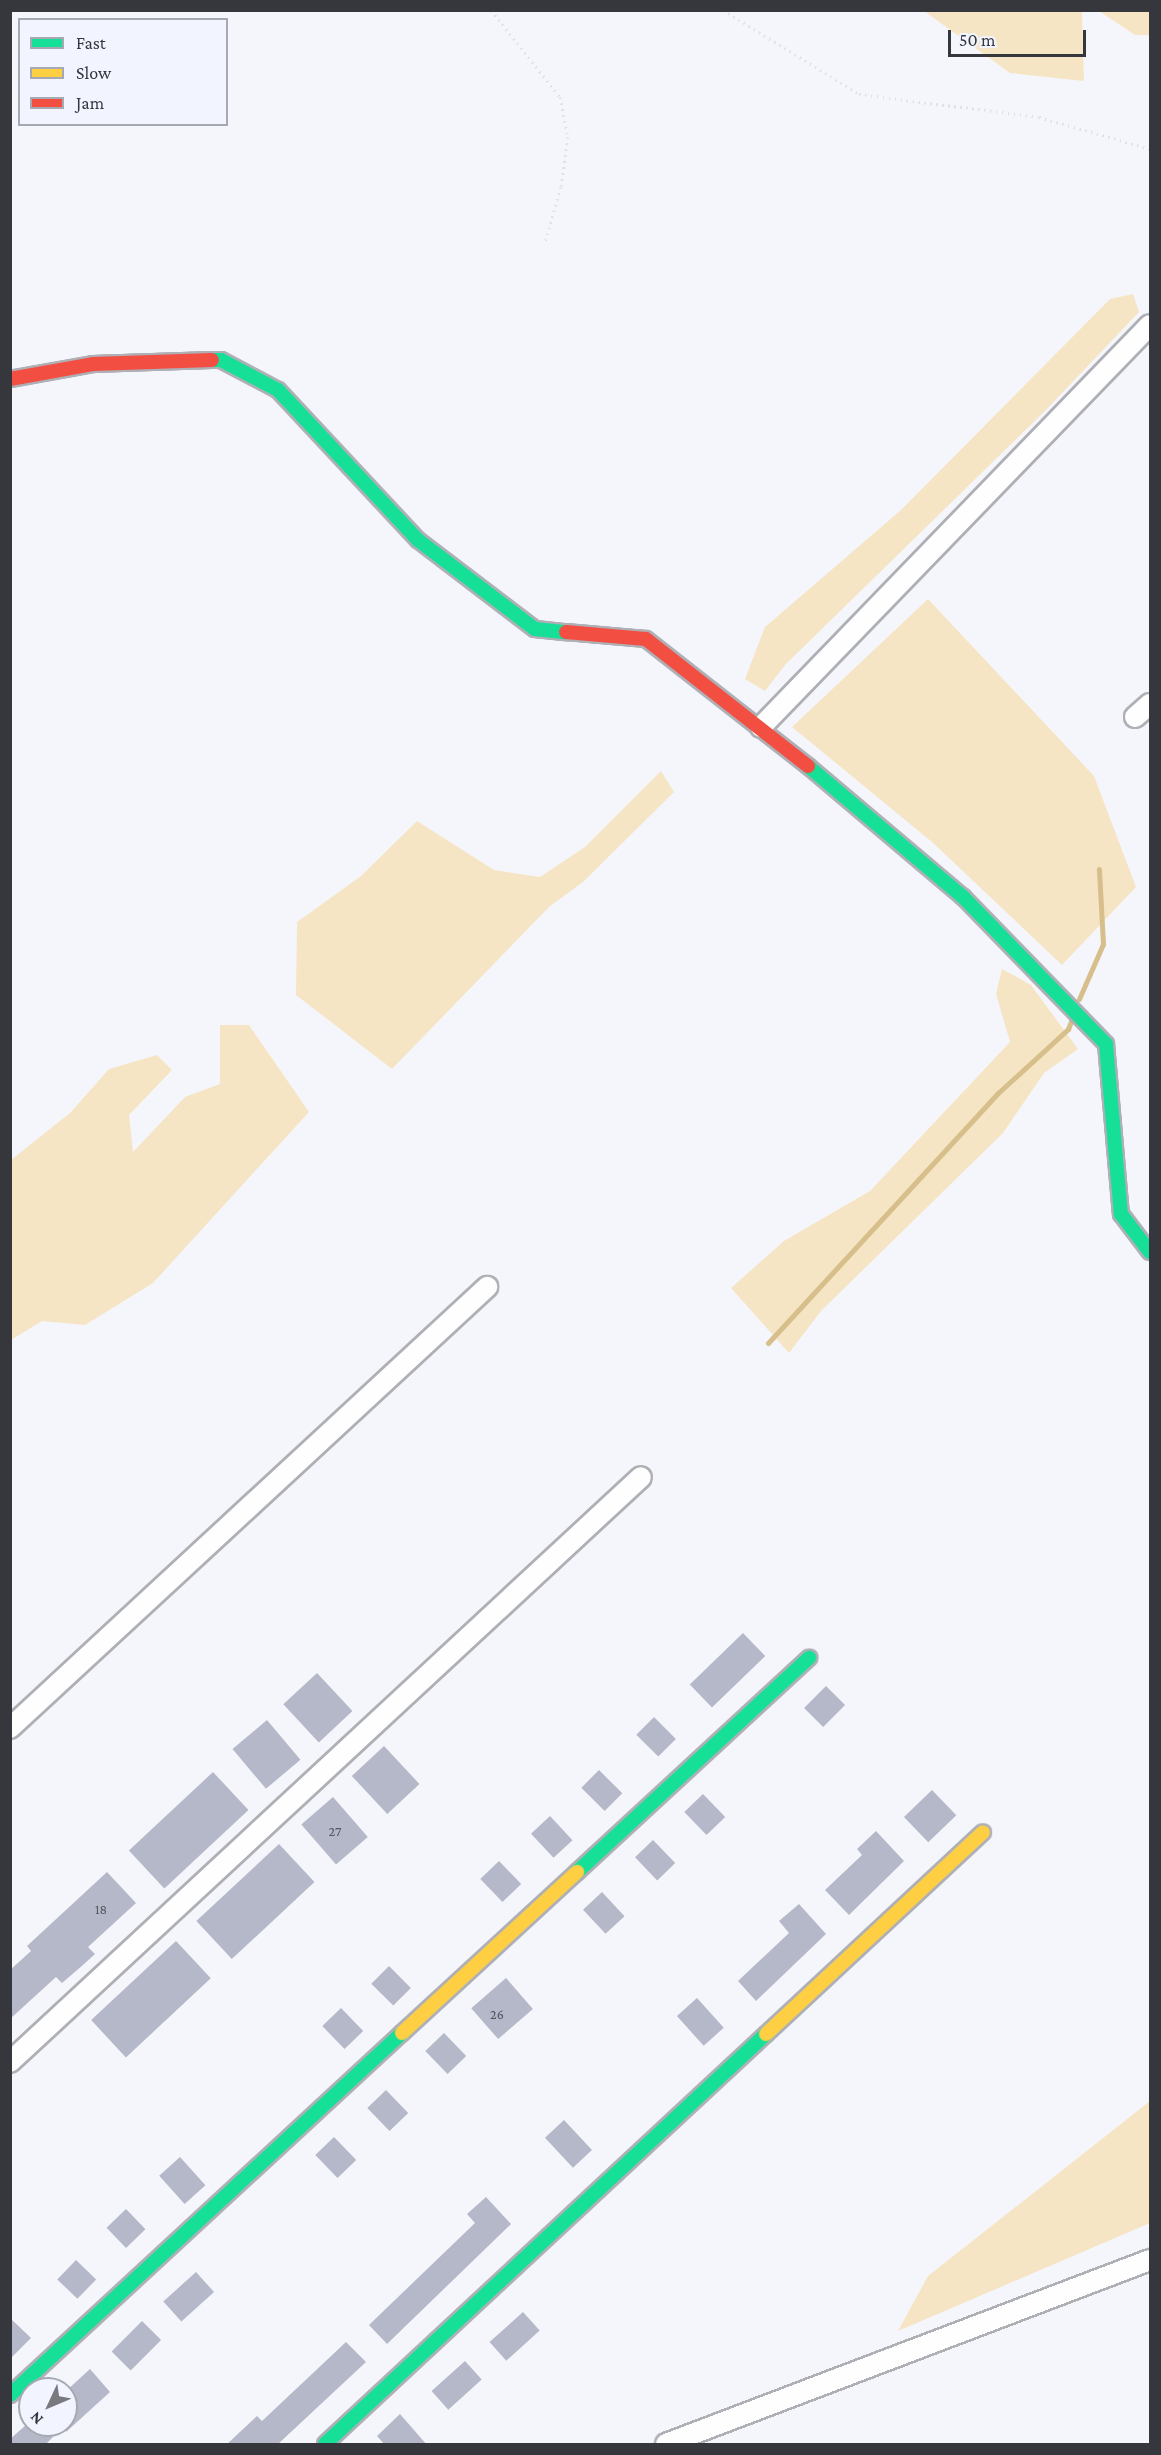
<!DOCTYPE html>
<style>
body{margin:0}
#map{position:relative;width:1161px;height:2455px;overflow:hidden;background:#f5f6fc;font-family:"Crimson Pro",serif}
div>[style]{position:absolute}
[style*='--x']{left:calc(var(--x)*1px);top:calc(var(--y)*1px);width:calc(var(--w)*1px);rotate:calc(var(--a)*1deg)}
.green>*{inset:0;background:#f6e5c4}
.stream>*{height:5px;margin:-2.5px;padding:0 2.5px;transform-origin:2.5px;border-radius:2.5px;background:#d7bf8c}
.building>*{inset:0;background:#b5b8c8;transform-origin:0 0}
.path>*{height:3px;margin-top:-1.5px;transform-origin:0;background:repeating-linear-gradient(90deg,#e0e1e2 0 1.5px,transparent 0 6px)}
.roads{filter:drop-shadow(2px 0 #afb0b6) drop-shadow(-2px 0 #afb0b6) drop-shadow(0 2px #afb0b6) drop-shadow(0 -2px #afb0b6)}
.street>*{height:20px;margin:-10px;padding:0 10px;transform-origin:10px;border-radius:10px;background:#fefeff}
.fast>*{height:14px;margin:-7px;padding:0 7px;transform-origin:7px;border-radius:7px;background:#16e098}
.slow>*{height:14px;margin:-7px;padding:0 7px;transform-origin:7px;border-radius:7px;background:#ffcf43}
.jam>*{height:14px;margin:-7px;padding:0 7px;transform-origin:7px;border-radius:7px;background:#f24e42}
span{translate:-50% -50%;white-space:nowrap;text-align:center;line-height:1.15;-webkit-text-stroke:6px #f2f5ff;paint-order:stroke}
.number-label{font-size:14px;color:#555760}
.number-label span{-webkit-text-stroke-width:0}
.frame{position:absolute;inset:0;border:12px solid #35373d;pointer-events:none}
.legend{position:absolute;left:18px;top:18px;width:210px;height:108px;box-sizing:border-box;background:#f2f5ff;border:2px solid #a6a9b1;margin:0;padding:8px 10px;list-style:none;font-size:18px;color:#35373d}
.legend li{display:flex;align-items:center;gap:12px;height:30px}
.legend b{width:30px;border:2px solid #a6a9b1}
.north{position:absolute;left:18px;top:2377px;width:60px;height:60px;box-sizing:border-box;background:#f2f5ff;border:2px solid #a6a9b1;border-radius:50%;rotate:226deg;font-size:16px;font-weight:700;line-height:24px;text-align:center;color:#35373d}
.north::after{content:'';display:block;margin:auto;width:21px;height:27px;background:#787a80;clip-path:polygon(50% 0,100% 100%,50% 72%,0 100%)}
.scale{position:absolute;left:948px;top:30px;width:138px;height:27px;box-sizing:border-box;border:3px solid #35373d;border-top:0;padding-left:8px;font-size:18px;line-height:21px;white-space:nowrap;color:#35373d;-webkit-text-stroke:4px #f2f5ff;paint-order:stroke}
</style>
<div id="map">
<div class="green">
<i style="clip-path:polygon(924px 11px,1082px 11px,1084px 81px,1010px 73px)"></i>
<i style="clip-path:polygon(1099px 11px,1150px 11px,1150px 35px,1135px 35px)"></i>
<i style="clip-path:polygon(1133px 294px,1139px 312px,1045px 411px,786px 664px,765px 691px,745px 679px,765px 627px,901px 510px,1110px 299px)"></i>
<i style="clip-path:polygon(928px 599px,1094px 776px,1136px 887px,1062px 965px,932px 842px,792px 727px)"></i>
<i style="clip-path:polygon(661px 771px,674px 792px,583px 882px,549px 907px,392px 1069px,296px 995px,297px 922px,361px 876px,417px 821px,494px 870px,540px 877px,585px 847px)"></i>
<i style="clip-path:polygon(1002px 969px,1031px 985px,1078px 1049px,1044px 1073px,1003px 1133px,821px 1311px,789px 1353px,731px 1288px,784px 1241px,870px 1191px,1010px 1042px,996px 994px)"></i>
<i style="clip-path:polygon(220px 1025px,249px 1025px,309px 1112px,153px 1283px,85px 1325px,42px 1321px,11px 1340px,11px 1160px,70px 1113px,109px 1069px,157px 1055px,172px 1070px,129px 1115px,133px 1152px,185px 1097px,220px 1084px)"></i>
<i style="clip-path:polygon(1150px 2101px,1150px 2223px,898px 2331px,928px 2276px)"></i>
</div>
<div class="stream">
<i style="--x:1079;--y:999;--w:60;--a:-66.4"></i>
<i style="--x:1103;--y:944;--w:75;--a:-93.1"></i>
<i style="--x:768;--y:1343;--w:340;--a:-47.4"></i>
<i style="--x:998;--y:1093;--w:95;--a:-42.4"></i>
<i style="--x:1068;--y:1029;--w:14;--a:-69"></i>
</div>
<div class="building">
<i style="left:743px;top:1633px;width:32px;height:74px;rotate:46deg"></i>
<i style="left:317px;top:1673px;width:52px;height:46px;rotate:47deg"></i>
<i style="left:826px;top:1686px;width:27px;height:31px;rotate:45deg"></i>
<i style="left:654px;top:1717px;width:31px;height:25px;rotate:45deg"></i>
<i style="left:267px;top:1720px;width:52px;height:45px;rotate:50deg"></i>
<i style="left:384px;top:1746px;width:52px;height:44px;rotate:47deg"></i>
<i style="left:599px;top:1770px;width:33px;height:25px;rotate:45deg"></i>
<i style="left:213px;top:1772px;width:52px;height:115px;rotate:47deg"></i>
<i style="left:932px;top:1790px;width:35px;height:39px;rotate:46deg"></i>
<i style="left:703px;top:1794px;width:32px;height:26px;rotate:46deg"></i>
<i style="left:333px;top:1797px;width:53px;height:42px;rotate:49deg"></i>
<i style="left:550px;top:1816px;width:33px;height:26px;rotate:47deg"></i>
<i style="clip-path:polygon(876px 1831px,904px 1861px,849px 1915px,825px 1890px,862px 1855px,857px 1849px)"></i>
<i style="left:653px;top:1840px;width:32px;height:25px;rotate:46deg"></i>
<i style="left:279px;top:1844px;width:52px;height:113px;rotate:47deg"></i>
<i style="left:499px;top:1861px;width:32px;height:26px;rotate:46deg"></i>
<i style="clip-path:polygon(107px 1872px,136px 1903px,88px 1947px,95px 1954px,83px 1965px,62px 1983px,56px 1977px,10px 2019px,10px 1970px,31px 1951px,27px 1946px)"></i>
<i style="left:602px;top:1892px;width:33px;height:26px;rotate:47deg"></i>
<i style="clip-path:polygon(799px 1904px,826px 1934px,756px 2001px,738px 1981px,789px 1933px,779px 1921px)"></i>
<i style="left:176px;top:1941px;width:51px;height:116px;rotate:47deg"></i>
<i style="left:389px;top:1966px;width:31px;height:25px;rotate:45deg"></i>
<i style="left:506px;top:1978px;width:41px;height:46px;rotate:49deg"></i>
<i style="left:697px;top:1998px;width:40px;height:27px;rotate:48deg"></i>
<i style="left:341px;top:2008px;width:32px;height:26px;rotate:46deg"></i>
<i style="left:444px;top:2033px;width:32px;height:26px;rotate:46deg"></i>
<i style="left:386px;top:2090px;width:32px;height:26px;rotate:46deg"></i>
<i style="left:564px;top:2120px;width:41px;height:26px;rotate:47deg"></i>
<i style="left:334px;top:2137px;width:32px;height:26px;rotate:46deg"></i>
<i style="left:180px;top:2157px;width:38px;height:28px;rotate:48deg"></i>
<i style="clip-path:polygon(486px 2197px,511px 2224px,387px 2344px,369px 2325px,475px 2223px,467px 2214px)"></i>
<i style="left:126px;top:2209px;width:28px;height:27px;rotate:46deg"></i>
<i style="left:76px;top:2260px;width:28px;height:27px;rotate:44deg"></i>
<i style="left:196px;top:2272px;width:27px;height:44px;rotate:48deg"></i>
<i style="left:523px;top:2312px;width:25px;height:45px;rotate:48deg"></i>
<i style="clip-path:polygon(10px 2318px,31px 2338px,10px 2359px)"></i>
<i style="left:142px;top:2321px;width:27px;height:43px;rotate:45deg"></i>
<i style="clip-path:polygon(346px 2342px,366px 2362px,277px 2445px,226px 2445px,257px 2416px,262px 2421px)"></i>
<i style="left:465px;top:2361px;width:25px;height:45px;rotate:48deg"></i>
<i style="clip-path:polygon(90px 2369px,110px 2392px,66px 2432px,66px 2391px)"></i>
<i style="clip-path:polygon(400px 2414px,427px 2445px,385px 2445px,377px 2436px)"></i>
<i style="clip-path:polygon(26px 2425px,42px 2425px,53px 2437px,45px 2445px,10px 2445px,10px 2439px)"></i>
</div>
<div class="path">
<i style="--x:491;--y:10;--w:111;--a:51.6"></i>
<i style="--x:560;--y:97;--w:41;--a:78.7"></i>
<i style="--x:568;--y:137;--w:50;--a:98"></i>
<i style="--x:561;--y:187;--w:60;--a:106.3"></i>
<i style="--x:723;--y:10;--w:160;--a:31.7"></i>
<i style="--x:859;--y:94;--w:181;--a:7.3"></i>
<i style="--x:1039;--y:117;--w:116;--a:16.1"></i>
</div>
<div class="roads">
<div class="street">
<i style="--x:1135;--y:717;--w:20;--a:-41"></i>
<i style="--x:761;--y:727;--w:559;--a:-45.94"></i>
<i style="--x:10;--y:1728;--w:650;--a:-42.75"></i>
<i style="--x:10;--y:2062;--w:860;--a:-42.83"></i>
<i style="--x:666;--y:2444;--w:518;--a:-20.82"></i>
</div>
<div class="fast">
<i style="--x:212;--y:360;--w:9;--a:0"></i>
<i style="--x:221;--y:360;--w:64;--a:27.8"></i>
<i style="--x:278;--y:390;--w:205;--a:47"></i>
<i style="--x:418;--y:540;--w:147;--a:37.3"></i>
<i style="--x:535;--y:629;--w:31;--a:6"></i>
<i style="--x:808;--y:766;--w:203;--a:40.2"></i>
<i style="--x:963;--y:897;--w:205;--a:45.8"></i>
<i style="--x:1106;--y:1044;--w:171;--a:85"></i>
<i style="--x:1121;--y:1214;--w:48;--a:52.7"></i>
<i style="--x:577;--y:1872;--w:316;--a:-42.7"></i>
<i style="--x:10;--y:2395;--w:534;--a:-42.72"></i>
<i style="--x:325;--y:2444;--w:602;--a:-42.91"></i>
</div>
<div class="slow">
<i style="--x:402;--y:2033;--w:238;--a:-42.6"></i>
<i style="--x:766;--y:2034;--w:296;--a:-42.9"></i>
</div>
<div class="jam">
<i style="--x:10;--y:379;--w:84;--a:-10.2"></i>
<i style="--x:93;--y:364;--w:119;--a:-1.9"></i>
<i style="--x:566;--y:632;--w:80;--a:5"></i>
<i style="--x:646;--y:639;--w:206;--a:38.1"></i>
</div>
</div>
<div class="number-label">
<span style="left:335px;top:1831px">27</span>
<span style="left:101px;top:1909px">18</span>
<span style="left:497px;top:2014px">26</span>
</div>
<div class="frame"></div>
<ul class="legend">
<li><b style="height:8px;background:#16e098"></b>Fast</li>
<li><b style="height:8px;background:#ffcf43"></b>Slow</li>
<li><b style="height:8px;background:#f24e42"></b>Jam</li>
</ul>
<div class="north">N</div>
<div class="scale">50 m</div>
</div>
